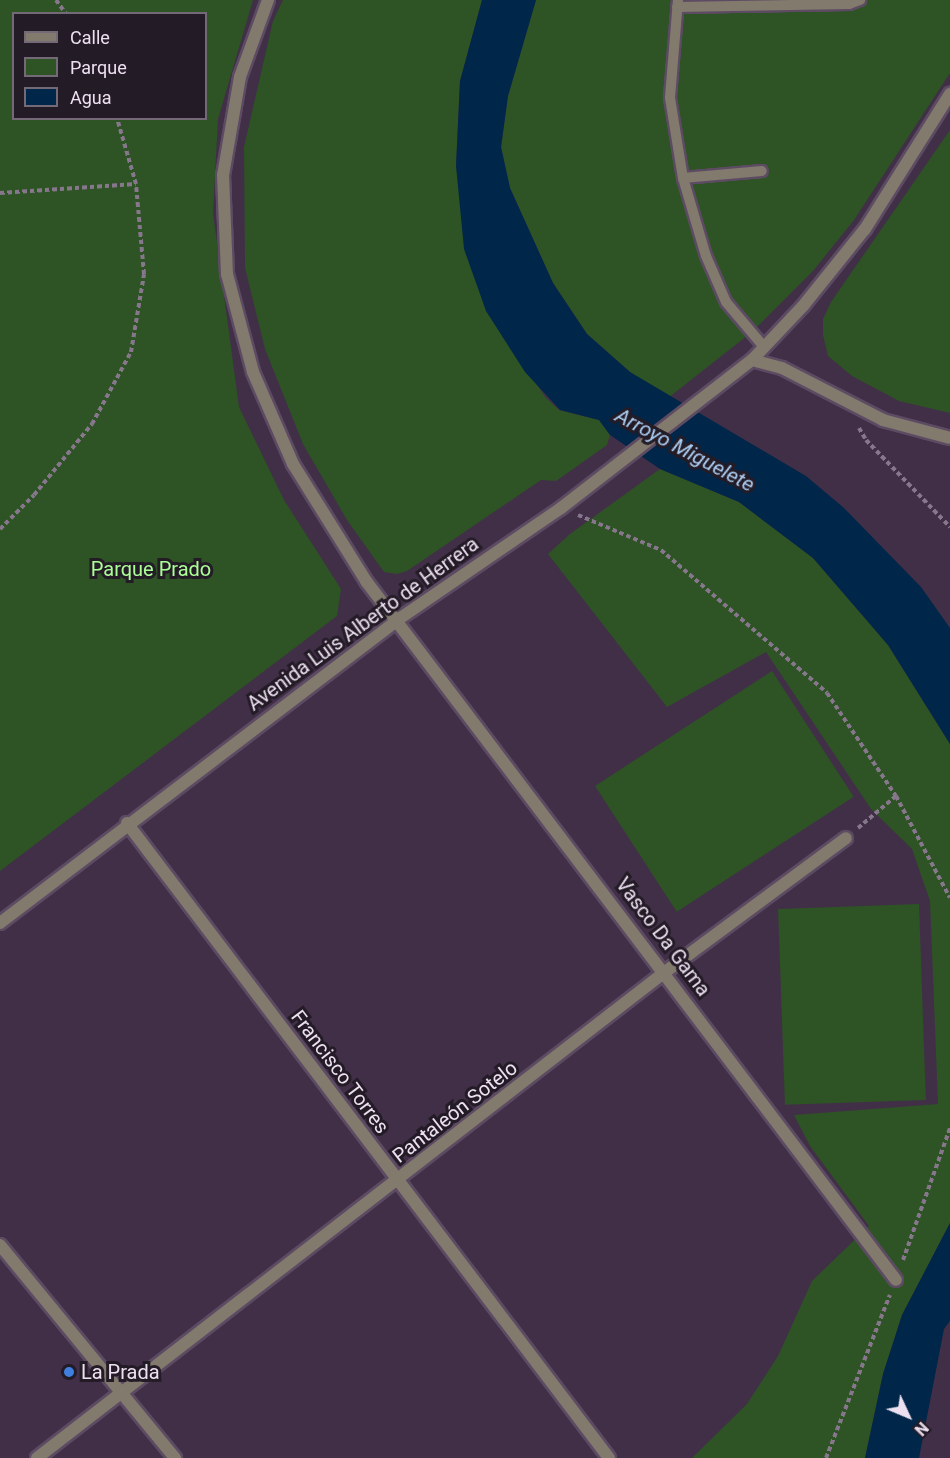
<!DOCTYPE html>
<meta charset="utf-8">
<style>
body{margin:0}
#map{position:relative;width:950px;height:1458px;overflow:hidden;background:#412f48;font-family:Roboto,sans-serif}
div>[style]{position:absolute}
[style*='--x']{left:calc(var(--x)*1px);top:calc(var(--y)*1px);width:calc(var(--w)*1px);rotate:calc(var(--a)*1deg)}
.green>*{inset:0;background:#2e5325;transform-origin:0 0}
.water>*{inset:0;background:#002649}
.path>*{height:4px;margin-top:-2px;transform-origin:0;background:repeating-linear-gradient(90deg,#87778c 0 4.5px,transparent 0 7.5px)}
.roads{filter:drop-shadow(2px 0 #5d4b63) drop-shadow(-2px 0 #5d4b63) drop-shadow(0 2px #5d4b63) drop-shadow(0 -2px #5d4b63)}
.service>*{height:10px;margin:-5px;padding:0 5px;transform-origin:5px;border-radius:5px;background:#827a6d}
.minor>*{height:12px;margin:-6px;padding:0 6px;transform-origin:6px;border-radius:6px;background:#827a6d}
.tertiary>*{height:12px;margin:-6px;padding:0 6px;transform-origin:6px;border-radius:6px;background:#827a6d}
.dots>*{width:16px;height:16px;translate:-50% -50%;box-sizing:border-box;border:3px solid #231b26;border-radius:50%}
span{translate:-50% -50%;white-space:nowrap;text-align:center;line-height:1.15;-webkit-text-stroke:6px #231b26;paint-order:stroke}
.park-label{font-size:20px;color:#abfe96}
.street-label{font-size:20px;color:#ede1f1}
.poi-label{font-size:20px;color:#ede1f1}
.left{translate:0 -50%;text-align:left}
.water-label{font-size:21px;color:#accef3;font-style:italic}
.legend{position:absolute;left:12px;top:12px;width:195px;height:108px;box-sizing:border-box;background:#231b26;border:2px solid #746a77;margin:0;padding:8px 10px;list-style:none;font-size:18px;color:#ede1f1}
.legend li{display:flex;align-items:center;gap:12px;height:30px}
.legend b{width:30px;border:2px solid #746a77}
.north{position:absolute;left:878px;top:1386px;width:60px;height:60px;-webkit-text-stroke:4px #231b26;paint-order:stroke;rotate:134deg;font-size:16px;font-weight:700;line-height:24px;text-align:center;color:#ede1f1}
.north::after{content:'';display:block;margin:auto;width:21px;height:27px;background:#ede1f1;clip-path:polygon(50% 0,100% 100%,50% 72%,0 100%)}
</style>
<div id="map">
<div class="green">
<i style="clip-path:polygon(evenodd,0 0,253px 0,218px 119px,213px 213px,239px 407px,284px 500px,341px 589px,337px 616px,0 871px,0 0,14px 14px,206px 14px,206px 118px,14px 118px,14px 14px)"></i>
<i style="clip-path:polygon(283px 0,482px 0,460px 81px,456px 166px,486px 311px,546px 398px,559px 410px,599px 420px,610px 435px,607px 445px,556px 481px,541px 480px,407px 571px,397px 574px,384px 572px,347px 520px,303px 444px,265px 349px,245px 268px,244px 147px,273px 21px)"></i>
<i style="clip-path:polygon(536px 0,950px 0,950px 73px,854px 220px,813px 271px,752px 332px,668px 398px,630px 372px,587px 334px,553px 283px,510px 188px,501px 147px,508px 96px)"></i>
<i style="clip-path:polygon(950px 130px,950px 413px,899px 401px,852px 376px,828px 356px,823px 335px,823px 319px,831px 302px)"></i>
<i style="clip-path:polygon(660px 469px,739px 502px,813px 558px,888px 645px,950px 744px,950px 1223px,902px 1315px,883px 1374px,865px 1458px,692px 1458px,747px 1404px,778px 1356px,812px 1281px,869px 1226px,810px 1146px,794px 1115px,938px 1104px,930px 901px,912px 849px,871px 809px,766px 652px,667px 707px,548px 554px,570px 534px)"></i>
<i style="left:772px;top:671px;width:150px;height:211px;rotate:57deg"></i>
<i style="left:919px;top:904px;width:196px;height:141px;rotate:88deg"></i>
</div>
<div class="water">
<i style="clip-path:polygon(482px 0,536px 0,508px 96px,501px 147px,510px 188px,553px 283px,587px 334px,630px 372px,806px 476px,844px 508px,921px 587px,950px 628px,950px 744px,888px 645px,813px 558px,739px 502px,660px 469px,610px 435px,599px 420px,560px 410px,525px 372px,486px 311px,464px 249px,456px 166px,460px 81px)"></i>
<i style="clip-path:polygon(950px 1223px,950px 1321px,944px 1329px,919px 1458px,865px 1458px,883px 1374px,902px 1315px)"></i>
</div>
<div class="path">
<i style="--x:56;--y:0;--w:17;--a:54"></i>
<i style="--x:0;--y:193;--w:136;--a:-3.8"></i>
<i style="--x:859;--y:428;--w:14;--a:60"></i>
<i style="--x:866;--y:440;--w:121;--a:46"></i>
<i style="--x:578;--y:515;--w:90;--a:22.9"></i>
<i style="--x:661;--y:550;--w:219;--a:40.7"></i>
<i style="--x:827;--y:693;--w:124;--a:56.2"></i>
<i style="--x:896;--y:796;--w:115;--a:62.1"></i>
<i style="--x:0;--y:529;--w:48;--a:-45"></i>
<i style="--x:34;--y:495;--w:92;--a:-50.8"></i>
<i style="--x:92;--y:424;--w:82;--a:-61.6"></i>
<i style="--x:131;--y:352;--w:79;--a:-80.5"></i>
<i style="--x:144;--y:274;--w:90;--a:-95.1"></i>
<i style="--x:136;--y:184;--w:69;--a:-106.1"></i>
<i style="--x:858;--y:828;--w:50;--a:-40.1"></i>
<i style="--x:903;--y:1260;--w:140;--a:-70.4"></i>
<i style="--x:826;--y:1458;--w:175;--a:-68.6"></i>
</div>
<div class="roads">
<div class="service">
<i style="--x:678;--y:0;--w:98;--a:94.7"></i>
<i style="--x:670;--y:98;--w:81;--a:80.8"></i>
<i style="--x:683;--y:178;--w:81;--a:73.6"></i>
<i style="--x:706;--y:256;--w:50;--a:66.5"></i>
<i style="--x:726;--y:302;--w:59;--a:49.8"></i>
<i style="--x:677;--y:7;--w:172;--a:-1"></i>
<i style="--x:849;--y:4;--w:12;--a:-20"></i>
<i style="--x:683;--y:178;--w:79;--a:-5.1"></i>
</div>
<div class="minor">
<i style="--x:268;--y:0;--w:82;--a:110"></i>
<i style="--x:240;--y:77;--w:99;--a:99.8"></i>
<i style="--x:223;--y:175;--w:99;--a:87.7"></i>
<i style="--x:227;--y:274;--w:101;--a:75.1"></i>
<i style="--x:253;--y:372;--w:100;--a:66.5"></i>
<i style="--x:293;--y:464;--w:138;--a:58"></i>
<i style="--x:366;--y:581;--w:877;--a:52.83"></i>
<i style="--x:127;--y:823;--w:797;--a:52.8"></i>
<i style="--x:0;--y:1245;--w:276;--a:50.6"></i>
<i style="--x:37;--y:1458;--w:794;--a:-37.74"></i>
<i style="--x:665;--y:972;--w:225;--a:-36.5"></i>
</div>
<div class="tertiary">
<i style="--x:752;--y:360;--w:31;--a:15"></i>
<i style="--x:782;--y:368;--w:114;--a:27.2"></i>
<i style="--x:883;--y:420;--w:69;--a:15"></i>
<i style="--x:0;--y:923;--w:498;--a:-37.3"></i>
<i style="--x:396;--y:621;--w:200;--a:-34.4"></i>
<i style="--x:561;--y:508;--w:242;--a:-37.8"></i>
<i style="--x:752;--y:360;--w:74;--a:-46.6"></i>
<i style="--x:803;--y:306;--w:99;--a:-51.2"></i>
<i style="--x:865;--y:229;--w:160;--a:-57.8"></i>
</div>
</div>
<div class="dots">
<i style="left:69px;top:1372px;background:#3f7fe0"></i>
</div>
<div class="park-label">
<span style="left:151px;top:569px">Parque Prado</span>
</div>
<div class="street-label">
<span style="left:363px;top:624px;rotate:-36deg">Avenida Luis Alberto de Herrera</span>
<span style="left:663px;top:937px;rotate:53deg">Vasco Da Gama</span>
<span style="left:340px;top:1072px;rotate:53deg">Francisco Torres</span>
<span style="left:455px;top:1112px;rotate:-38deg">Pantaleón Sotelo</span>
</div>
<div class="poi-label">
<span class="left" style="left:81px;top:1372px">La Prada</span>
</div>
<div class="water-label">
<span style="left:685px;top:450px;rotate:28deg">Arroyo Miguelete</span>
</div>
<ul class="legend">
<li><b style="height:8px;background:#827a6d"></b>Calle</li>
<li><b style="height:16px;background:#2e5325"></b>Parque</li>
<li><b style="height:16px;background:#002649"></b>Agua</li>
</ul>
<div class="north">N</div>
</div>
